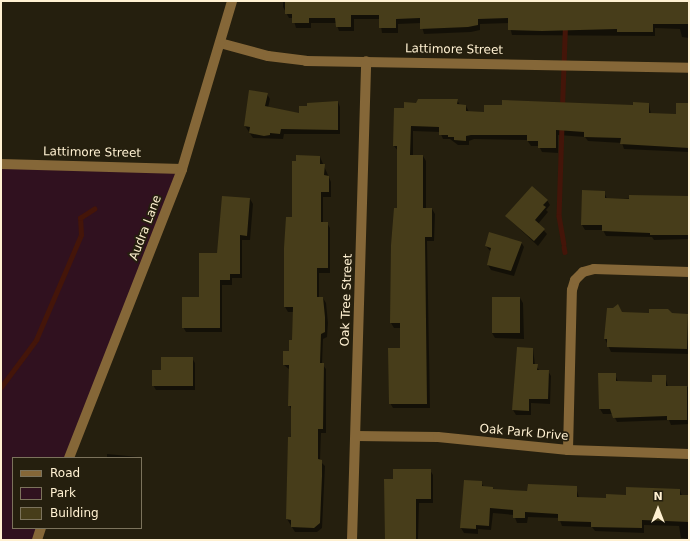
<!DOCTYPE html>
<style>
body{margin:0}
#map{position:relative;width:690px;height:541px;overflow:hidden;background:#251f0e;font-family:"DejaVu Sans",sans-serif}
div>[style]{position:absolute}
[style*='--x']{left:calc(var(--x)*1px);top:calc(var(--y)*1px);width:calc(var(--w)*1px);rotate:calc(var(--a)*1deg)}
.green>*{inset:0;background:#30111f}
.shadow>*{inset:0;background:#0007}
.stream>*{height:4.5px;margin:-2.25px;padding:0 2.25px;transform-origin:2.25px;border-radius:2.25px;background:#441509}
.building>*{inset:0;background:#473d1a;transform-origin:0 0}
.minor>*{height:10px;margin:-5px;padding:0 5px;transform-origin:5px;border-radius:5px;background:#856738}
span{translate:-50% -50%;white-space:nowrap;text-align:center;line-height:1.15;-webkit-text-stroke:3.5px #251f0e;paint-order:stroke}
.street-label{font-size:12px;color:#fff1d2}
.frame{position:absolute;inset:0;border:2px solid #fff1d2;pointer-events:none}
.legend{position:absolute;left:12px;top:457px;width:130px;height:72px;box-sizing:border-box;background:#251f0e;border:1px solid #7c735c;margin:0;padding:5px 7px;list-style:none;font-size:12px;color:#fff1d2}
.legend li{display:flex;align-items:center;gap:8px;height:20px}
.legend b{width:20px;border:1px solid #7c735c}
.north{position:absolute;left:638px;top:489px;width:40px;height:40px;-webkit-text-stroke:3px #251f0e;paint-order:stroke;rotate:0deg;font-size:11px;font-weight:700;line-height:16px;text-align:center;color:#fff1d2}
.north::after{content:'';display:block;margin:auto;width:14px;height:18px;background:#fff1d2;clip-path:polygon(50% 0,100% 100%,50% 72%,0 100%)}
</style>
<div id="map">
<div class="green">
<i style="clip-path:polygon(1px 164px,182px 169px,69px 458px,13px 458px,13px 528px,41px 528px,37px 540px,1px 540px)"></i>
</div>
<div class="shadow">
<i style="clip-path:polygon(283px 1px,689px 1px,689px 38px,682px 37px,680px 29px,655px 28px,655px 36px,512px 35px,509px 23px,480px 24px,480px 30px,471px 32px,424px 34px,421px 23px,398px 24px,398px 33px,382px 33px,380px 19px,354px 19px,354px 31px,339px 31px,336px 23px,311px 23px,311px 28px,296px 28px,293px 18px,289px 18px,283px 7px)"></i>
<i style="clip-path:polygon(267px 94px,270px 99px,268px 108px,300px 114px,338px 102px,340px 107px,340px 134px,284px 134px,283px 139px,253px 138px,245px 126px)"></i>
<i style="clip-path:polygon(457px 100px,460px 105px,466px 106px,469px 112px,485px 113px,649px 104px,651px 115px,677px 115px,689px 104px,689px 152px,624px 149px,622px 143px,588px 141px,585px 137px,558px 135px,558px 153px,542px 152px,539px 146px,531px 146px,527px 140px,474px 139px,469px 141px,469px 145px,458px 145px,450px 139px,443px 139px,440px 132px,413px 131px,413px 156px,423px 156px,426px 161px,426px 209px,432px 209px,435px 214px,434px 241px,427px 241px,430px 408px,393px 408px,390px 403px,401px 349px,401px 328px,394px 328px,391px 323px,398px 209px,398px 151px,394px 146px,405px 109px,417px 104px)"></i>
<i style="clip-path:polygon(320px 157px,331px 182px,331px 197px,323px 197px,323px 223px,327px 223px,330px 228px,330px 273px,319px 273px,319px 298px,323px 298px,326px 303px,328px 323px,327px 337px,323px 339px,322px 364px,326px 369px,326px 433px,321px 433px,320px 461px,325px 466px,322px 528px,317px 532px,295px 532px,287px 519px,292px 411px,289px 405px,290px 370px,284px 365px,293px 341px,294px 312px,288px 312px,285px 307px,285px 248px,293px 218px)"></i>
<i style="clip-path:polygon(604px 192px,607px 199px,689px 197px,689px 239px,654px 240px,652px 237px,606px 236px,603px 230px,585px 230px,582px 225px)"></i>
<i style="clip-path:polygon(250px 199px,253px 204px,250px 240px,242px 240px,242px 278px,232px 278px,232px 285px,222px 285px,222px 332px,186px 332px,183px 327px,200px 298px,218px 254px)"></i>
<i style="clip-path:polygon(547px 200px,550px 205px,546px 210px,548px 212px,538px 224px,547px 234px,538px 246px,506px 216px)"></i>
<i style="clip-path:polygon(521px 242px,524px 247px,514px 276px,491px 270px,488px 265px,491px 252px,486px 246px)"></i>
<i style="clip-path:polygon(492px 298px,520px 298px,523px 303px,524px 339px,495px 338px,492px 333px)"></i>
<i style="clip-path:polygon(608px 309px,622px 313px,689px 315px,689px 354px,611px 352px,605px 339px)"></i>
<i style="clip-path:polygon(518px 348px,533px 349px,535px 365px,540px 371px,548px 371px,551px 376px,550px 404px,531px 403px,531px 415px,516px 415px,513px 410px)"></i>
<i style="clip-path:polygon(192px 358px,195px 363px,195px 390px,156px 390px,153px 385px,162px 371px)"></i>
<i style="clip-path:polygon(599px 374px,615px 374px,618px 382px,653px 383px,665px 376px,668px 387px,689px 387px,689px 424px,671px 425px,669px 420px,617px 422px,613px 414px,603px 414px,600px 409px)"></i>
<i style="clip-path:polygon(107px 454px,139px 457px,140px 458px,107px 458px)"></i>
<i style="clip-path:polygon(430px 470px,433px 475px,433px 503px,419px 503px,418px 540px,386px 540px,394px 480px)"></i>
<i style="clip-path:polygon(465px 481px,481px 482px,484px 487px,493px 488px,494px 490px,528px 492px,576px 487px,579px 498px,607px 499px,680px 490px,682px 496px,689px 496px,689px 539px,681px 538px,679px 526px,644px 525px,644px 533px,595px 531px,592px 527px,562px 526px,559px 518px,528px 517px,527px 523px,517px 523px,514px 515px,493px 513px,491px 530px,478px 529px,478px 534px,464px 533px,461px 528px)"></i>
</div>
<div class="stream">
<i style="--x:562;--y:107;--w:81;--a:-87.9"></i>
<i style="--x:562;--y:126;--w:90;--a:91.9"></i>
<i style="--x:559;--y:216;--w:28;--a:80"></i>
<i style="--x:564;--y:247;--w:5;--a:79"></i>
<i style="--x:1;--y:387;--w:59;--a:-53.3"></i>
<i style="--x:36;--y:340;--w:114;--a:-66.8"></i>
<i style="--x:81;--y:235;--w:17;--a:-93"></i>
<i style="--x:80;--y:218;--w:17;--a:-33"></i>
</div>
<div class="building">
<i style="clip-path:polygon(285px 1px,689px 1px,689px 24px,653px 24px,653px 32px,617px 32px,617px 29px,542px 31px,508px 30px,508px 18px,478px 19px,478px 25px,468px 27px,420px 29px,420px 18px,396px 19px,396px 28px,379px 28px,379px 15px,351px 15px,351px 27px,336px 27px,335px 18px,309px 18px,309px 23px,292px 23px,292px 14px,285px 14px)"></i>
<i style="clip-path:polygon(249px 90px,268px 93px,265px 106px,299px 113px,299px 106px,307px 106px,307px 103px,338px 101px,338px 130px,281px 129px,280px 134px,270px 133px,270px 135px,264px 136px,249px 133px,250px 127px,244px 126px)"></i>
<i style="clip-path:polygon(418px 99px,458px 99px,457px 104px,466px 105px,466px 111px,484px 112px,484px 105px,502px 105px,502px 100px,633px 105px,633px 102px,649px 103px,649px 113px,676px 114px,676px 103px,689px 103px,689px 148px,620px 144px,621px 138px,584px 137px,584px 132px,556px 130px,556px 148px,538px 148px,538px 141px,527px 141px,527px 135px,471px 135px,466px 136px,466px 141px,454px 140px,454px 137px,448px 137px,448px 135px,439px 135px,439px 127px,411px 126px,410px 155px,423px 155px,423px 208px,432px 208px,432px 237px,425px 237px,427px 404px,389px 404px,388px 348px,400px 348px,400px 323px,390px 323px,391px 245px,394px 208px,397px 208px,397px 146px,393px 146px,394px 108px,404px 108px,404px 102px,416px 103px)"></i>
<i style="clip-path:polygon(296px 155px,320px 156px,320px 164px,325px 164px,324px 175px,329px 176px,329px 192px,321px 192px,321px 222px,328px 222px,328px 268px,317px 268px,317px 297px,323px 297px,325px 317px,325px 332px,321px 334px,320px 363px,324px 363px,323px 429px,318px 429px,318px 459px,322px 460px,322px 476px,320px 523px,314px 528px,291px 527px,291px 520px,286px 519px,288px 437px,291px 437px,291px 406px,288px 406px,289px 365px,283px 365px,283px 351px,289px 351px,289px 340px,292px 340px,293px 307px,284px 307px,284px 248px,286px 217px,292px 217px,292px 161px,296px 161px)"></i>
<i style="clip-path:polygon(532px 186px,548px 200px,543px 205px,546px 207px,535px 220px,545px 229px,534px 241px,505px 216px)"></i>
<i style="clip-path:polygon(582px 190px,605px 191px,605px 198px,629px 199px,629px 195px,689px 196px,689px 235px,650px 235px,650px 233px,602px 231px,602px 225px,581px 225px)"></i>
<i style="clip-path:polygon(222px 196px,250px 198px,247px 236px,240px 235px,240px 274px,230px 274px,230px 280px,220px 280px,220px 328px,182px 328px,182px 297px,199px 297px,199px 253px,217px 253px)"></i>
<i style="clip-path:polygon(489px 232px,522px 242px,511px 271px,487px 265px,491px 248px,485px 246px)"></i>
<i style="left:492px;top:297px;width:28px;height:36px"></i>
<i style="clip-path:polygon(618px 304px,622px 312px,649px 313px,649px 309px,668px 309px,672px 313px,688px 314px,687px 349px,607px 347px,607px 339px,604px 339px,607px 308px,613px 308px)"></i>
<i style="clip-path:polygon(517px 347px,533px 348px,533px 364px,538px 364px,537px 370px,549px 370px,548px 399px,529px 399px,529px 411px,512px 410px)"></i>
<i style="clip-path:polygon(161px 357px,193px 357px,193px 386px,152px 386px,152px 370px,161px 370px)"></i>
<i style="clip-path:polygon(598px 373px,616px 373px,616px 381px,652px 382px,652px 375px,666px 375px,666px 386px,687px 386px,687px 420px,667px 420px,667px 416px,613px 418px,610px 409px,599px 409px)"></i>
<i style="clip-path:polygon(393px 469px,431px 469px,431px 499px,416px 499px,416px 540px,385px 540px,384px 479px,393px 479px)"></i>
<i style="clip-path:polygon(464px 480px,482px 481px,482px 486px,493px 487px,493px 489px,527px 491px,528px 484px,577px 486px,577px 497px,606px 498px,606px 494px,626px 495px,626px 487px,680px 489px,680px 495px,689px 495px,689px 522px,642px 520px,642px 528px,591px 527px,591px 522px,558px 521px,558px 514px,525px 512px,525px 518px,513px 518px,513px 510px,490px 508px,489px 526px,476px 525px,476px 529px,460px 528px)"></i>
</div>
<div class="minor">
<i style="--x:220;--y:43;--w:50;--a:15.2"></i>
<i style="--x:268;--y:56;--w:38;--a:7"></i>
<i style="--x:306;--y:61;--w:383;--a:1"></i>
<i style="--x:1;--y:164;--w:181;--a:1.6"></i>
<i style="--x:356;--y:436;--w:82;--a:0.7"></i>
<i style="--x:438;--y:437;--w:131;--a:5.7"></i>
<i style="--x:568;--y:450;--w:121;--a:1.9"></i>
<i style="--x:568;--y:450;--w:160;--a:-88.6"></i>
<i style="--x:572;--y:290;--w:10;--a:-73"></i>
<i style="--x:575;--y:280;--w:11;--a:-45"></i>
<i style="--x:583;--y:272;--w:11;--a:-15"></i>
<i style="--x:594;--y:269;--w:95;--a:1.8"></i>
<i style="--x:69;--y:458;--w:310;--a:-68.6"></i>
<i style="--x:182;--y:169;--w:175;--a:-73.4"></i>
<i style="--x:37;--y:540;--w:13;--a:-72"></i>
<i style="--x:352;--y:540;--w:479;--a:-88.3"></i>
</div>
<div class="street-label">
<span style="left:454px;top:50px;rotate:1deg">Lattimore Street</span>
<span style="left:92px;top:153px;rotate:1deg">Lattimore Street</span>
<span style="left:146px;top:228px;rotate:-69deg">Audra Lane</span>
<span style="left:347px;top:300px;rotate:-88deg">Oak Tree Street</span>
<span style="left:524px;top:433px;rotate:5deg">Oak Park Drive</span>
</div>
<div class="frame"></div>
<ul class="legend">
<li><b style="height:5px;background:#856738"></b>Road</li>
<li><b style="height:11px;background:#30111f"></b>Park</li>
<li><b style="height:11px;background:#473d1a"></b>Building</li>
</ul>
<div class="north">N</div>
</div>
